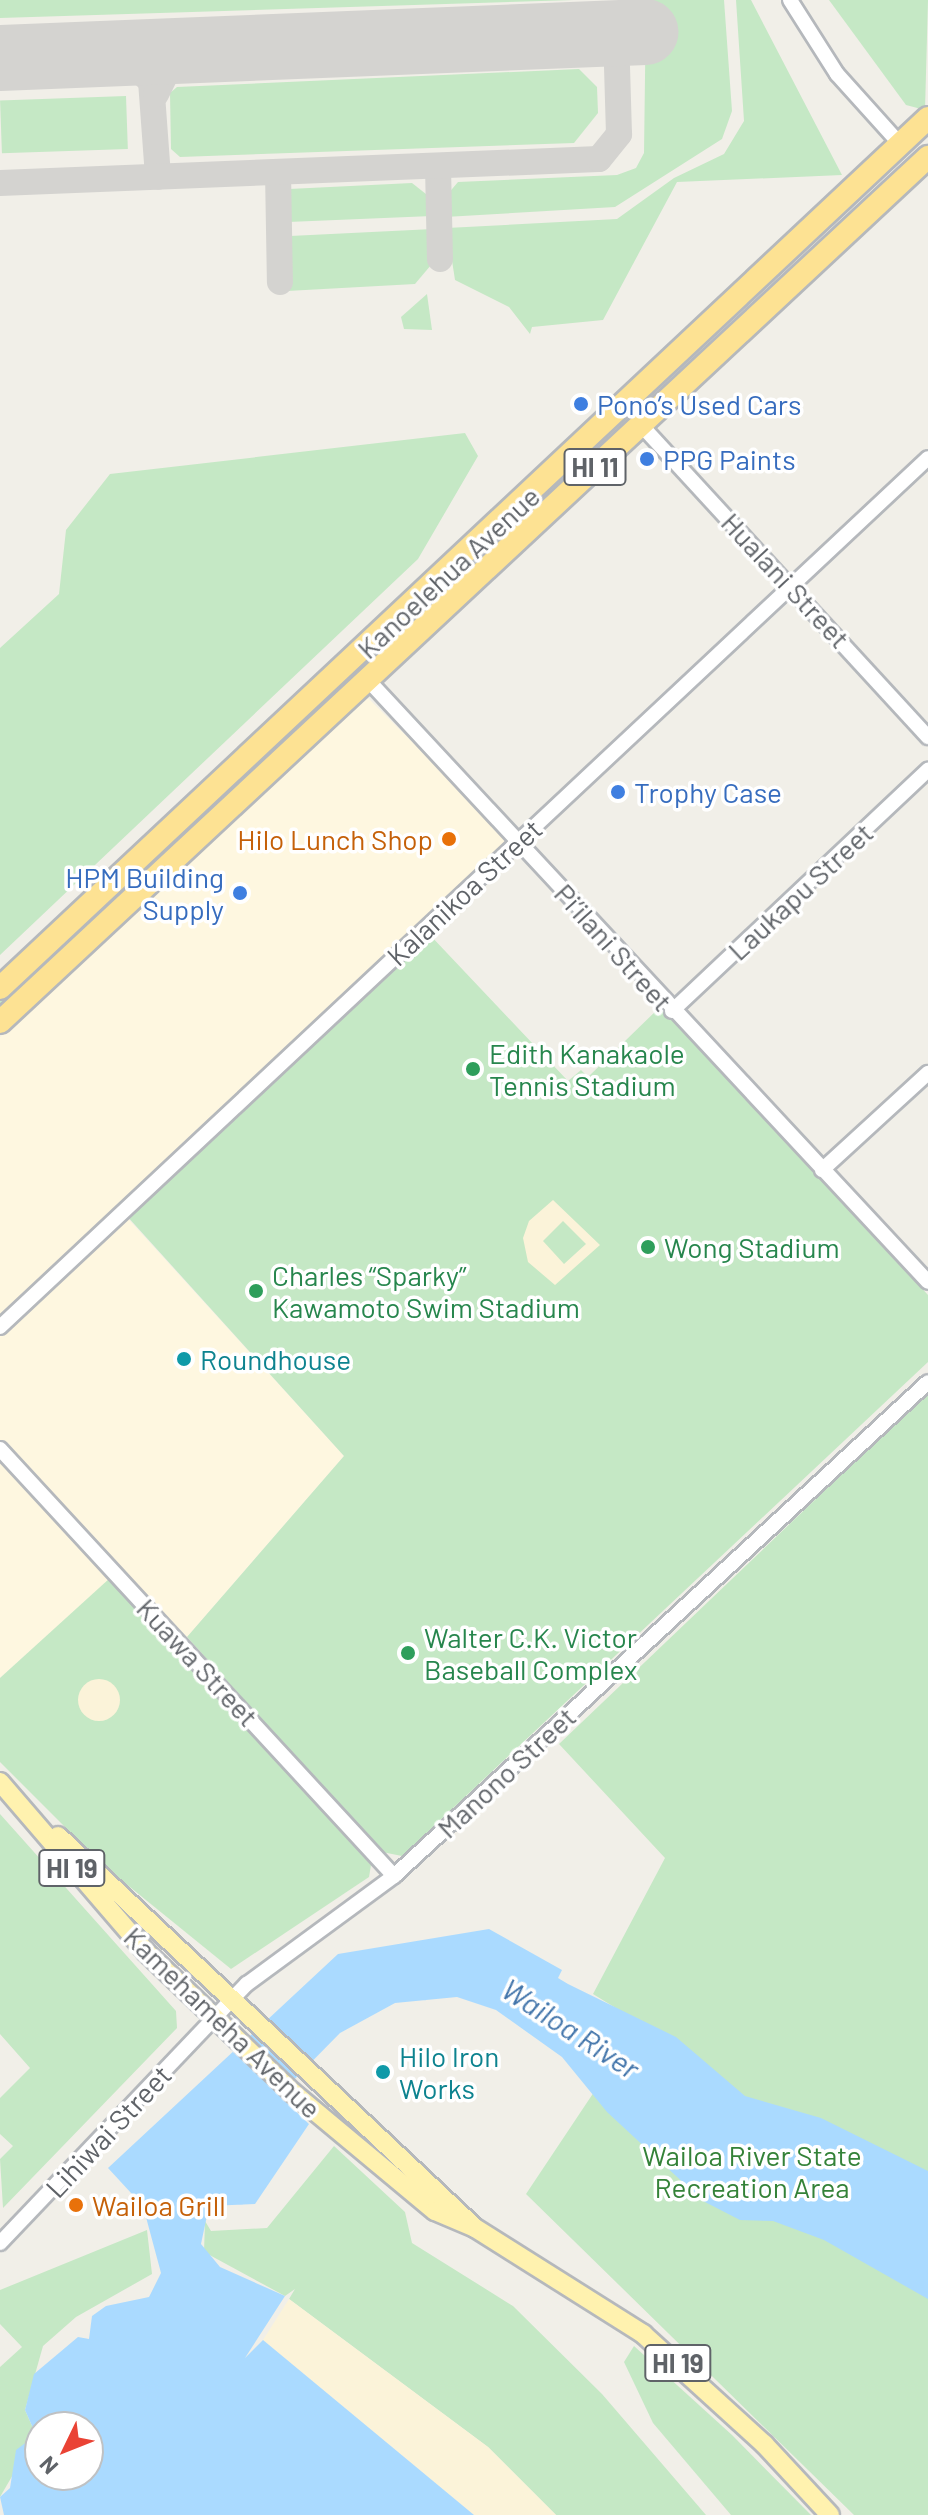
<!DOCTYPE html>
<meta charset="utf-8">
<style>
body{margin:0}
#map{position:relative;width:928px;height:2515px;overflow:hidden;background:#f1efe8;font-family:Barlow,sans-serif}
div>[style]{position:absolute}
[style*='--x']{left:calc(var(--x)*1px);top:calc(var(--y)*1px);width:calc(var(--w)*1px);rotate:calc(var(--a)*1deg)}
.commercial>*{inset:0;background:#fef7e0}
.green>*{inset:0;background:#c5e8c5;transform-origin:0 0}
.sand>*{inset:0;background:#fbf3d9}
.round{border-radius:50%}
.water>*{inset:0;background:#aadaff}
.taxiway>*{height:26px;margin:-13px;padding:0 13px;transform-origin:13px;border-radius:13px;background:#d4d3d0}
.runway>*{height:66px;margin:-33px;padding:0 33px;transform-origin:33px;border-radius:33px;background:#d4d3d0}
.roads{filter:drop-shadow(2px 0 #b5b8bc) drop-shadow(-2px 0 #b5b8bc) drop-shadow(0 2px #b5b8bc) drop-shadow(0 -2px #b5b8bc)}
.minor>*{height:14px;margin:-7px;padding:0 7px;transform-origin:7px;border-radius:7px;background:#fff}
.major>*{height:18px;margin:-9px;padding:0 9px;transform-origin:9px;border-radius:9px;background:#fff2af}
.highway>*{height:22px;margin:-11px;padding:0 11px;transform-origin:11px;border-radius:11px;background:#fde293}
.dots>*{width:22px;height:22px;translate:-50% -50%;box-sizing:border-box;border:4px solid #fff;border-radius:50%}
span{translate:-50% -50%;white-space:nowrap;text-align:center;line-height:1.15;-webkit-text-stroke:7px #fff;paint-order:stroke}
.shield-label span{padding:2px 6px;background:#fff;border:2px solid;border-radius:6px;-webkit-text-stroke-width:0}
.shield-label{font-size:26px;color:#5f6368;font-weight:700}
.shop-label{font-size:28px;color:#366cbe}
.left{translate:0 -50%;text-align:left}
.right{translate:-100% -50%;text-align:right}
.street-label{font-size:28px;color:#5f6368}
.food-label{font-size:28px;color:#c56008}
.leisure-label{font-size:28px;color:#27864d}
.culture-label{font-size:28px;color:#0d838f}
.park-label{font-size:28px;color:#348238}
.water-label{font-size:30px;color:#4174aa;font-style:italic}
.north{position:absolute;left:24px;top:2411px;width:80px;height:80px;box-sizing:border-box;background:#fff;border:2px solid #bfc1c3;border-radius:50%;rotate:227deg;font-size:22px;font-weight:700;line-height:32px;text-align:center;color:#5f6368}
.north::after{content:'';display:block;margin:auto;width:28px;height:36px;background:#ea4335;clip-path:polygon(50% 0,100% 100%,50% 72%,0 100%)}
</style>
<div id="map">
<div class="commercial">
<i style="clip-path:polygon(368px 698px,511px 840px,122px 1212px,344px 1456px,187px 1637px,122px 1568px,0 1678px,0 1037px)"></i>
</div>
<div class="green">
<i style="clip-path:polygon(0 0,574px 0,0 18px)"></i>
<i style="clip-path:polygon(646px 0,724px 0,732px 111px,722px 139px,615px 207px,445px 217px,447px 195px,458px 182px,617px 175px,636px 168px,644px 153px)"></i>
<i style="clip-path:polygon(736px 0,751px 0,842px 175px,677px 182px,603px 320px,532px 327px,530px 334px,509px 307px,455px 280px,447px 228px,617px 219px,674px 178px,724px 154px,744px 121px)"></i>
<i style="clip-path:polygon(829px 0,928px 0,925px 110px,906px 105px)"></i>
<i style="clip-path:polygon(579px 69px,597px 87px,598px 113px,574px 143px,180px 157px,171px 149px,170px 93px,177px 87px)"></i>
<i style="left:126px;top:96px;width:53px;height:126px;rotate:88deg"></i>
<i style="clip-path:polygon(412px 183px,431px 198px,432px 216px,288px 222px,289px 189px)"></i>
<i style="clip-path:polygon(433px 229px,431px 265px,415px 284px,287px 291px,290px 236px)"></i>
<i style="clip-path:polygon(427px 294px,432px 330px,404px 329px,401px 317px)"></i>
<i style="clip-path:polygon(465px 433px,478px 456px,418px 559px,0 955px,0 648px,59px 594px,66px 530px,110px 474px)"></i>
<i style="clip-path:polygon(330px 700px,0 1010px,0 1001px)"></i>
<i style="clip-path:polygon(429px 934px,568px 1081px,581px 1070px,588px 1077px,661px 1006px,928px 1295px,928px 1362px,402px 1856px,382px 1852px,187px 1637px,344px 1456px,126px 1215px)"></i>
<i style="clip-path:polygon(928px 1392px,928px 2515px,854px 2515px,526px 2194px,640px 2023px,593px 1994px,665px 1858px,559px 1744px)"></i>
<i style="clip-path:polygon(110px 1578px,371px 1865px,369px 1877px,231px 1969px,104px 1866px,0 1762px,0 1678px)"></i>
<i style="clip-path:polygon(0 1814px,176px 2011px,177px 2028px,3px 2208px,0 2159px,13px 2146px,0 2134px,0 2098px,30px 2068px,0 2034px)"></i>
<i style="clip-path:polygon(334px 2146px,405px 2212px,412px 2243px,513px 2306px,602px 2394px,706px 2515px,556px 2515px,488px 2447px,289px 2299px,295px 2289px,285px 2296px,204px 2252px,205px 2221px,211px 2231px,267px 2228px)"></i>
<i style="clip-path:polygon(147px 2230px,152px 2274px,76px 2317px,43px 2346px,25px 2410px,36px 2435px,0 2497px,0 2367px,22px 2347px,0 2324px,0 2290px)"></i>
<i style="clip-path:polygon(634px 2346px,732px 2435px,811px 2515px,731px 2515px,653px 2423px,624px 2362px)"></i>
</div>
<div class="sand">
<i style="clip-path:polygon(evenodd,553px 1200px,600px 1245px,555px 1285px,528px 1262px,523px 1238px,529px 1221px,553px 1200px,563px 1221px,586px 1244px,564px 1264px,543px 1241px,563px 1221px)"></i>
<i class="round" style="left:78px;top:1679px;width:42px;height:42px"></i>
<i style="clip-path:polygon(289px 2299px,488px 2447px,556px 2515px,474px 2515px,263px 2340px)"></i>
</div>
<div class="water">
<i style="clip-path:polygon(evenodd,489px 1929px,562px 1970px,558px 1978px,568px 1984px,676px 2037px,745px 2096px,821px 2118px,928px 2171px,928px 2299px,824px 2240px,773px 2221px,740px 2220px,703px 2201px,607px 2112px,562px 2057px,496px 2010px,457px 1997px,395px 2003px,340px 2033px,279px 2095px,309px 2124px,255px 2204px,209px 2206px,201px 2244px,220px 2267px,285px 2296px,245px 2358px,263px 2340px,474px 2515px,4px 2515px,0 2497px,10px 2488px,16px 2450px,36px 2435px,25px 2410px,34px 2374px,78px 2337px,89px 2339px,92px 2316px,106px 2306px,149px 2297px,161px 2273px,143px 2206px,108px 2168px,338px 1954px,489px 1929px,40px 2427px,88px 2427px,88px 2475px,40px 2475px,40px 2427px)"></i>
</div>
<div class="taxiway">
<i style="--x:97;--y:54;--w:30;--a:9"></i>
<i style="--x:127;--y:59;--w:33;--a:43"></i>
<i style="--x:151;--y:81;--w:96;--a:85.8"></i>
<i style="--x:156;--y:94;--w:32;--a:-64"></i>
<i style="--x:170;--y:65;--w:35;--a:-25"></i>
<i style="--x:438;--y:166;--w:93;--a:88.8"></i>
<i style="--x:278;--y:172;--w:110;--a:89"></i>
<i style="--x:0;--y:183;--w:599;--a:-2.29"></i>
<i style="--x:599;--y:159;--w:32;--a:-51"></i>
<i style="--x:619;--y:134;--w:101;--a:-91.7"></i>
</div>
<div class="runway">
<i style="--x:0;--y:58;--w:646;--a:-2.31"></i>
</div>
<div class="roads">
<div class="minor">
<i style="--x:790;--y:0;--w:88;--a:57.6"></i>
<i style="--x:837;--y:74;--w:96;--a:48"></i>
<i style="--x:641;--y:425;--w:424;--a:47.4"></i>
<i style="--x:368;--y:680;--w:822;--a:47.07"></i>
<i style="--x:672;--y:1011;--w:352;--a:-43.3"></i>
<i style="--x:822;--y:1170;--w:144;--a:-42.5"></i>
<i style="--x:0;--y:1327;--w:1271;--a:-43.12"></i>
<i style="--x:0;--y:1449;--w:581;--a:47.3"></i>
<i style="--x:0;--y:2243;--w:358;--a:-46.4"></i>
<i style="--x:247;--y:1984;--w:182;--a:-36.3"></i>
<i style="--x:394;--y:1876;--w:727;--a:-42.77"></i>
</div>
<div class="major">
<i style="--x:0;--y:1782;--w:224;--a:49.3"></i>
<i style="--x:146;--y:1952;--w:202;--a:43.8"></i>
<i style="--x:292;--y:2092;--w:186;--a:39.8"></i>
<i style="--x:435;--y:2211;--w:43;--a:23"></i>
<i style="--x:475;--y:2228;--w:199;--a:32.2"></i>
<i style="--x:643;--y:2334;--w:164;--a:42.3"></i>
<i style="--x:764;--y:2444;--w:97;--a:47.1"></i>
<i style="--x:58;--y:1836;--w:572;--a:43.23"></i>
</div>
<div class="highway">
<i style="--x:0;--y:988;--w:1272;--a:-43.15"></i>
<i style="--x:0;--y:1022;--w:1269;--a:-42.99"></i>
</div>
</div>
<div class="dots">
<i style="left:581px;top:404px;background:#3f7fe0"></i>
<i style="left:647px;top:459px;background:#3f7fe0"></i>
<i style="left:618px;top:792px;background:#3f7fe0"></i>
<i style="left:449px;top:839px;background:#e8710a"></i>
<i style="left:240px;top:893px;background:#3f7fe0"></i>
<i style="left:473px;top:1069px;background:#2e9e5b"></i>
<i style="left:648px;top:1247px;background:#2e9e5b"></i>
<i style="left:256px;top:1291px;background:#2e9e5b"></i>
<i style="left:184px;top:1359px;background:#0f9aa8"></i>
<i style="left:408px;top:1653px;background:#2e9e5b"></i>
<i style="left:383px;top:2072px;background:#0f9aa8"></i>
<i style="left:76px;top:2205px;background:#e8710a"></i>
</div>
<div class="shield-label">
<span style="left:595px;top:467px">HI 11</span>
<span style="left:72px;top:1868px">HI 19</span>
<span style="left:678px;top:2363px">HI 19</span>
</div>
<div class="shop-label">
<span class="left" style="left:597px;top:404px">Pono’s Used Cars</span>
<span class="left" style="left:663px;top:459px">PPG Paints</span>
<span class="left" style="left:634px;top:792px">Trophy Case</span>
<span class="right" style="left:224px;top:893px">HPM Building<br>Supply</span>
</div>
<div class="street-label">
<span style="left:448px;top:572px;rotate:-43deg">Kanoelehua Avenue</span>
<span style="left:786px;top:580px;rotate:47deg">Hualani Street</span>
<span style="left:800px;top:891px;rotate:-43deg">Laukapu Street</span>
<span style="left:464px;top:892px;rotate:-43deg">Kalanikoa Street</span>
<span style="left:614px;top:947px;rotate:48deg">Pi‘ilani Street</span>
<span style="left:198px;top:1662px;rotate:47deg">Kuawa Street</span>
<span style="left:506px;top:1772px;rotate:-43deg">Manono Street</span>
<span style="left:223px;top:2022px;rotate:44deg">Kamehameha Avenue</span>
<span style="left:108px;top:2131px;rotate:-47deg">Lihiwai Street</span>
</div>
<div class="food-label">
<span class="right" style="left:433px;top:839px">Hilo Lunch Shop</span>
<span class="left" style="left:92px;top:2205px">Wailoa Grill</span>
</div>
<div class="leisure-label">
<span class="left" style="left:489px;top:1069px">Edith Kanakaole<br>Tennis Stadium</span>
<span class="left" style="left:664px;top:1247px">Wong Stadium</span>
<span class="left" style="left:272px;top:1291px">Charles “Sparky”<br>Kawamoto Swim Stadium</span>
<span class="left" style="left:424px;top:1653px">Walter C.K. Victor<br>Baseball Complex</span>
</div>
<div class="culture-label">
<span class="left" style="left:200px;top:1359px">Roundhouse</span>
<span class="left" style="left:399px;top:2072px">Hilo Iron<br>Works</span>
</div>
<div class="park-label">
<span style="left:752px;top:2171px">Wailoa River State<br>Recreation Area</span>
</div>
<div class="water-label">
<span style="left:571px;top:2028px;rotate:33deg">Wailoa River</span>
</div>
<div class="north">N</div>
</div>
